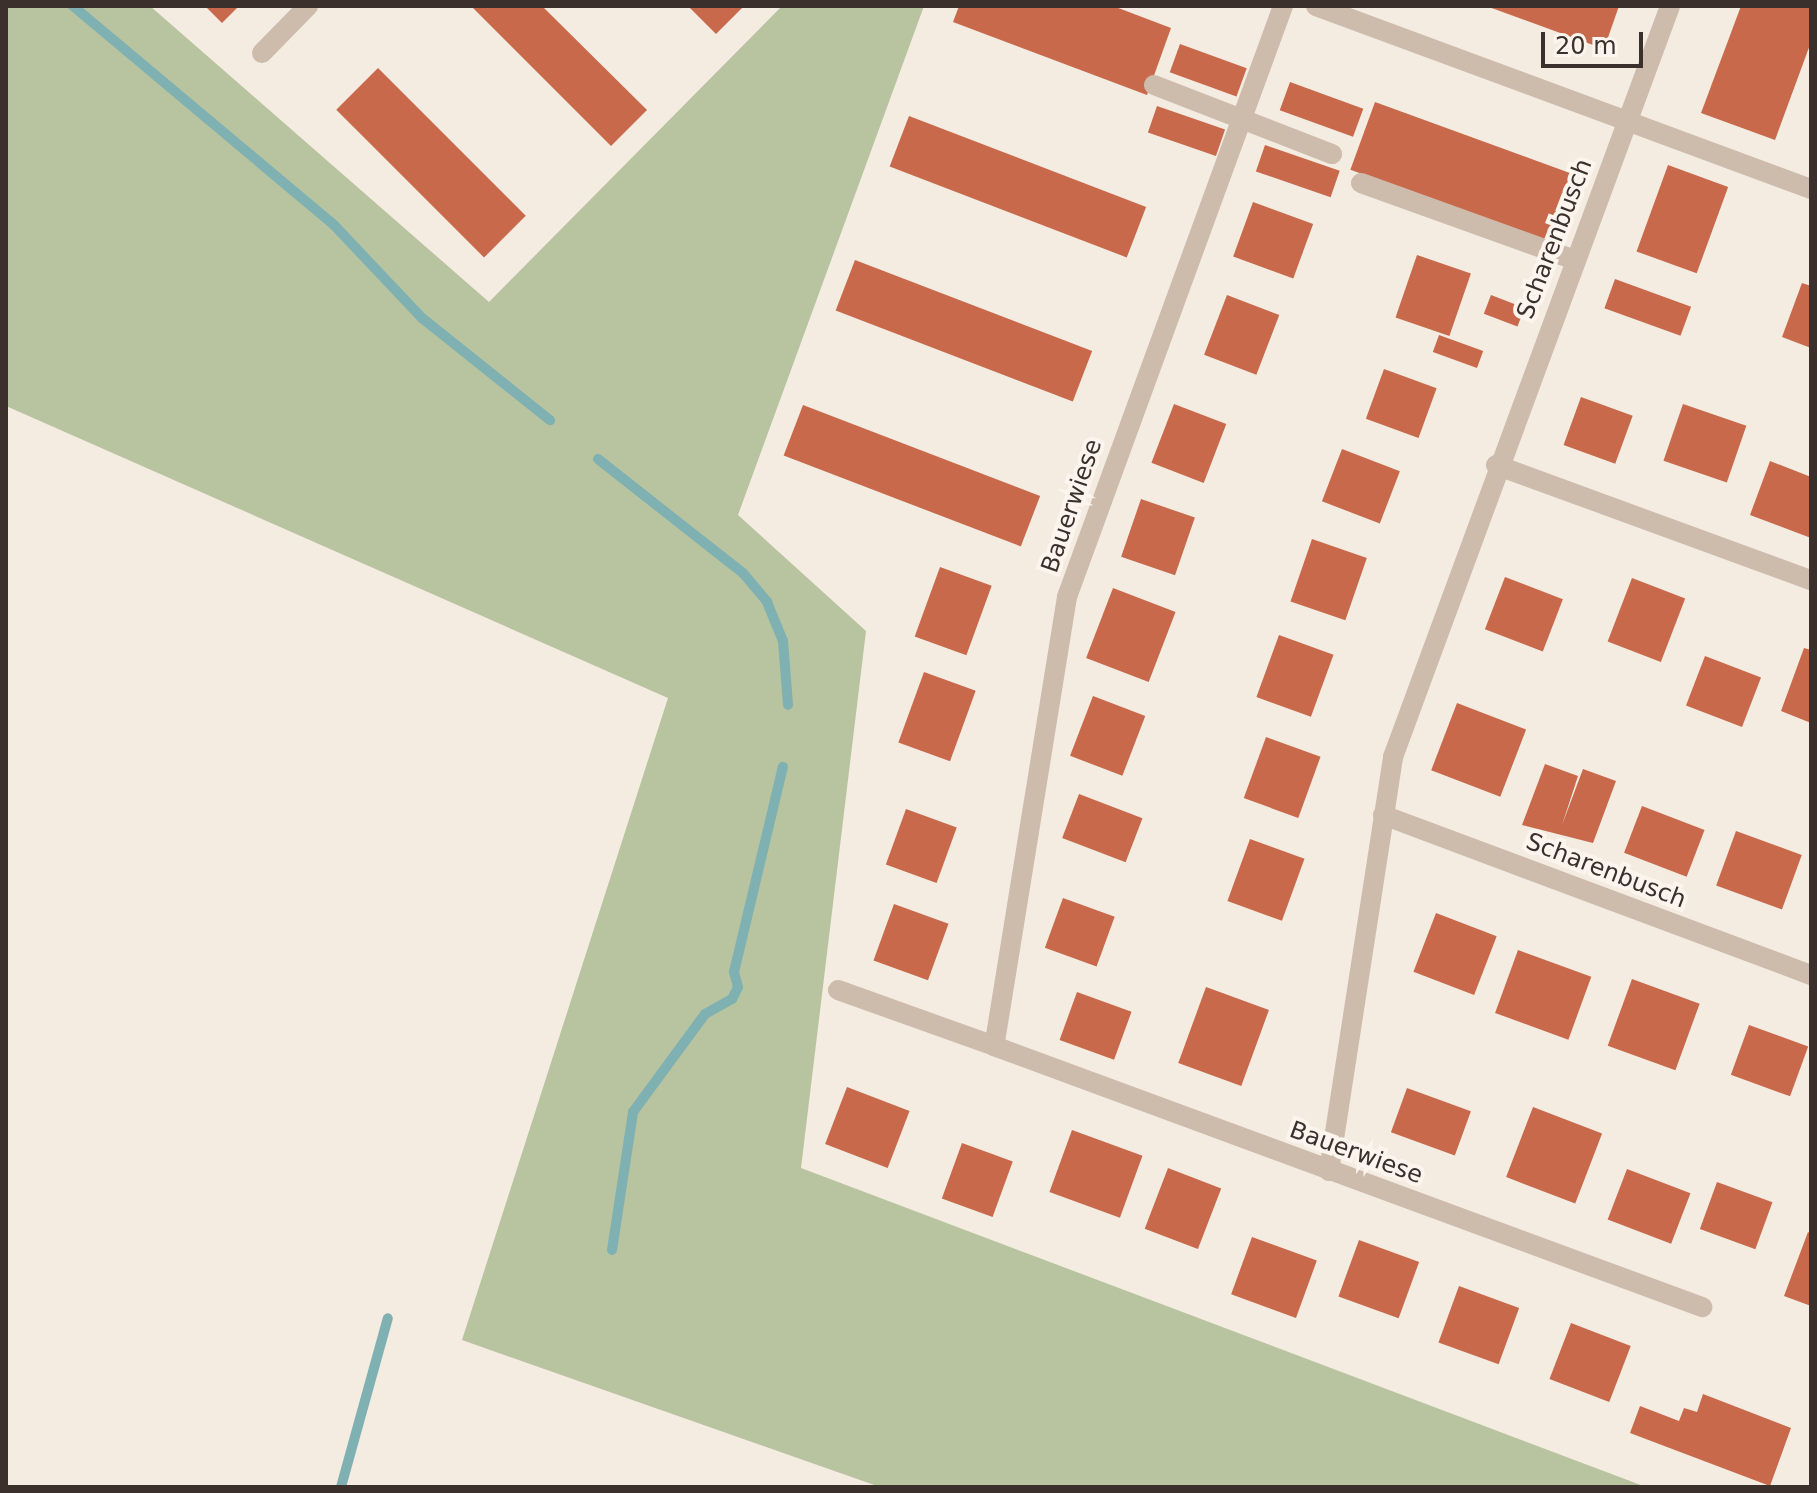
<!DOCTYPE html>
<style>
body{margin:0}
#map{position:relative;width:1817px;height:1493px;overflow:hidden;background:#f4ebe1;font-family:"DejaVu Sans",sans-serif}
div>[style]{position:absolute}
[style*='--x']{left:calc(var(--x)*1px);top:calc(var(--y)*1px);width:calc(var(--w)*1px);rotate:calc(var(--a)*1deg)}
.green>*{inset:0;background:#b8c4a0}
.stream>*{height:10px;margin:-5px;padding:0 5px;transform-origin:5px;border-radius:5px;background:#7fb0b2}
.building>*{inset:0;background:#c8694b;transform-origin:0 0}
.minor>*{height:20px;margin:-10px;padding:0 10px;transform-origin:10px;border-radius:10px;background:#cdbbac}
span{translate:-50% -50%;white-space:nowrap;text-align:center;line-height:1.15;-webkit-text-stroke:8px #fbf5ee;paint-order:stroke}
.street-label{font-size:24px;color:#3b302b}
.frame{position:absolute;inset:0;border:8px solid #3b302b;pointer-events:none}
.scale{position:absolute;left:1541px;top:32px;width:102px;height:36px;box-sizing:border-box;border:4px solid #3b302b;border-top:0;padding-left:10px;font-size:24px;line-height:28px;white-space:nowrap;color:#3b302b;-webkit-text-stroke:6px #fbf5ee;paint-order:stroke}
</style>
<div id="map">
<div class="green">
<i style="clip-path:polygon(6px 6px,150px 6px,489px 302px,782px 6px,924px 6px,738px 515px,866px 631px,801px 1168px,1646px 1487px,880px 1487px,462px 1340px,668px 698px,6px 406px)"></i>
</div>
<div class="stream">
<i style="--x:73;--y:6;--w:341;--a:40"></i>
<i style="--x:334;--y:225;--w:128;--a:46.6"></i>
<i style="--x:422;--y:318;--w:164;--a:38.6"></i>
<i style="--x:598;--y:459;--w:184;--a:38.2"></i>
<i style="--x:743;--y:573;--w:38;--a:50"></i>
<i style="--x:767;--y:602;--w:42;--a:67.7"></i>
<i style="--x:783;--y:641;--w:64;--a:85.5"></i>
<i style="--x:612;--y:1250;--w:140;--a:-81.3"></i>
<i style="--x:633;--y:1112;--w:122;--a:-53.7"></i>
<i style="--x:705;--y:1014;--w:31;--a:-29"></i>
<i style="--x:732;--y:999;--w:13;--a:-63"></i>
<i style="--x:738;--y:987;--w:16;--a:-105"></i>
<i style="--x:734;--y:972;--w:211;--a:-76.6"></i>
<i style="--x:341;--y:1487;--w:175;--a:-74.5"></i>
</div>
<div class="building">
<i style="clip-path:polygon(205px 6px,239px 6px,222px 23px)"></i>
<i style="clip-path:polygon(471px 6px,542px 6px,647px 110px,611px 146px)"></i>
<i style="clip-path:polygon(688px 6px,744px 6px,716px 34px)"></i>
<i style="clip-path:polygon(959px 6px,1113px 6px,1171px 28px,1147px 95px,953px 22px)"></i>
<i style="clip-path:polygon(1486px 6px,1619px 6px,1604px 49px)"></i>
<i style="clip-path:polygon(1741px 6px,1811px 6px,1811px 42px,1775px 140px,1701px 113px)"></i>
<i style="left:1180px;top:44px;width:71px;height:30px;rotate:20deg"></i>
<i style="left:378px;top:68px;width:209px;height:59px;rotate:45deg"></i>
<i style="left:1290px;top:82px;width:78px;height:30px;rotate:20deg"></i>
<i style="left:1375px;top:102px;width:211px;height:72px;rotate:20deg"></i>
<i style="left:1157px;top:106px;width:72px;height:28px;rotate:19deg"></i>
<i style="left:909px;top:116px;width:254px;height:54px;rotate:21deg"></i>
<i style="left:1265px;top:145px;width:79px;height:28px;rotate:19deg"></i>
<i style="left:1668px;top:165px;width:64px;height:92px;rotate:20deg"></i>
<i style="left:1253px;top:202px;width:64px;height:58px;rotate:20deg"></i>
<i style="left:1417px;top:255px;width:57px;height:66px;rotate:19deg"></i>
<i style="left:855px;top:260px;width:254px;height:54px;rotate:21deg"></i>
<i style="left:1615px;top:279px;width:81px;height:31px;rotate:20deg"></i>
<i style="clip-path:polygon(1802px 283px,1811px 286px,1811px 348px,1782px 337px)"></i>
<i style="left:1227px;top:295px;width:56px;height:64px;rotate:21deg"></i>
<i style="left:1491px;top:295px;width:36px;height:20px;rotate:21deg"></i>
<i style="left:1439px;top:335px;width:47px;height:18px;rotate:20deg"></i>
<i style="left:1384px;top:369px;width:56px;height:53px;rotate:20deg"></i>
<i style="left:1581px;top:397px;width:55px;height:51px;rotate:20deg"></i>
<i style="left:1174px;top:404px;width:56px;height:63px;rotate:21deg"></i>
<i style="left:1683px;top:404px;width:67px;height:60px;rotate:19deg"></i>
<i style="left:803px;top:405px;width:254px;height:54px;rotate:21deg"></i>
<i style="left:1342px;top:449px;width:62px;height:56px;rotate:21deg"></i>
<i style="clip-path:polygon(1770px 461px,1811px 477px,1811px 538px,1750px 515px)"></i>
<i style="left:1141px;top:499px;width:57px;height:61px;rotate:19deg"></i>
<i style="left:1312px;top:539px;width:58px;height:66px;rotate:19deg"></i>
<i style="left:940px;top:567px;width:55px;height:74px;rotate:20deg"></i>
<i style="left:1505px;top:577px;width:62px;height:56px;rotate:21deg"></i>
<i style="left:1632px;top:578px;width:57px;height:68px;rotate:21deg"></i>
<i style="left:1113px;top:588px;width:67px;height:75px;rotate:21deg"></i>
<i style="left:1279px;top:635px;width:58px;height:66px;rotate:20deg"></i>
<i style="clip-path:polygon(1804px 648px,1811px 650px,1811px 723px,1781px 711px)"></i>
<i style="left:1705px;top:656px;width:60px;height:53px;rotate:21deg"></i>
<i style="left:924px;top:672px;width:55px;height:75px;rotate:20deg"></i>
<i style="left:1093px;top:696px;width:56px;height:64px;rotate:21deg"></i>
<i style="left:1457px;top:703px;width:74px;height:72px;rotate:21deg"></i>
<i style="left:1266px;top:737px;width:58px;height:65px;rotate:20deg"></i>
<i style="clip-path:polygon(1545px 764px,1578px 776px,1562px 825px,1583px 769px,1616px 781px,1593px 843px,1522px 825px)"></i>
<i style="left:1079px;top:794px;width:68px;height:47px;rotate:21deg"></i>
<i style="left:1642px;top:806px;width:67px;height:50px;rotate:21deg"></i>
<i style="left:906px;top:809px;width:54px;height:59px;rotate:20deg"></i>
<i style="left:1736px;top:831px;width:70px;height:58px;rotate:20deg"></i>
<i style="left:1250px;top:839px;width:58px;height:66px;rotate:20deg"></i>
<i style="left:1063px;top:898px;width:55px;height:53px;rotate:20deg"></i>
<i style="left:894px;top:904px;width:58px;height:60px;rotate:20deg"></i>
<i style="left:1436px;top:913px;width:65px;height:63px;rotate:21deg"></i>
<i style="left:1518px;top:950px;width:78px;height:67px;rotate:20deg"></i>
<i style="left:1632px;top:979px;width:72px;height:71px;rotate:20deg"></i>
<i style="left:1206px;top:987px;width:67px;height:81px;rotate:20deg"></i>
<i style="left:1077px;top:992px;width:58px;height:51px;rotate:20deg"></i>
<i style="left:1749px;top:1025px;width:63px;height:53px;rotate:20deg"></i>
<i style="left:847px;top:1087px;width:67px;height:61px;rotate:21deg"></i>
<i style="left:1407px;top:1088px;width:68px;height:47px;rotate:20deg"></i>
<i style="left:1533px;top:1107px;width:74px;height:75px;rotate:21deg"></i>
<i style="left:1072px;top:1130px;width:75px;height:66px;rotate:20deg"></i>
<i style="left:962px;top:1143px;width:54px;height:59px;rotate:20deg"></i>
<i style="left:1168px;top:1168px;width:57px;height:65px;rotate:21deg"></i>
<i style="left:1627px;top:1169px;width:68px;height:54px;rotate:21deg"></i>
<i style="left:1717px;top:1182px;width:59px;height:50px;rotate:20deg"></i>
<i style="clip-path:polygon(1808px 1232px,1811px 1234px,1811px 1306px,1784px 1296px)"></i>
<i style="left:1252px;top:1237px;width:69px;height:61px;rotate:20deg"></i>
<i style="left:1359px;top:1240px;width:64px;height:60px;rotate:20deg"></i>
<i style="left:1459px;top:1286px;width:64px;height:60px;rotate:20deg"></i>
<i style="left:1571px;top:1323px;width:64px;height:60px;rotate:21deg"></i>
<i style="clip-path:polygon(1703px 1394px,1791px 1428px,1770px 1486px,1630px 1433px,1640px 1406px,1679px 1421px,1684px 1408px,1697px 1412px)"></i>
</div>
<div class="minor">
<i style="--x:1283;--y:6;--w:629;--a:110.08"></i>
<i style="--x:1067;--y:597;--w:455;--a:99.2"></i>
<i style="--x:994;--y:1046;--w:755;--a:20.24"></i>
<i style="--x:1316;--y:6;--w:528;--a:20.29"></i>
<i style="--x:262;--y:53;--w:66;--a:-45.6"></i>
<i style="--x:1154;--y:85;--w:191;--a:21.2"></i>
<i style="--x:1361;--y:183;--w:227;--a:19.8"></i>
<i style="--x:1496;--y:465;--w:335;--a:20.1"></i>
<i style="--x:1383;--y:815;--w:457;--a:20.5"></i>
<i style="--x:838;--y:990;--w:166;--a:19.7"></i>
<i style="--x:1329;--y:1171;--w:419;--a:-81.2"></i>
<i style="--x:1393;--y:757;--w:800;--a:-69.75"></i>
</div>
<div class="street-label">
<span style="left:1555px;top:239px;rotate:-69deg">Scharenbusch</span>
<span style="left:1072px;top:506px;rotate:-71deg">Bauerwiese</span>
<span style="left:1606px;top:871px;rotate:21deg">Scharenbusch</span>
<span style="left:1356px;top:1153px;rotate:20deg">Bauerwiese</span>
</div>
<div class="frame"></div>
<div class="scale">20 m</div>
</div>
